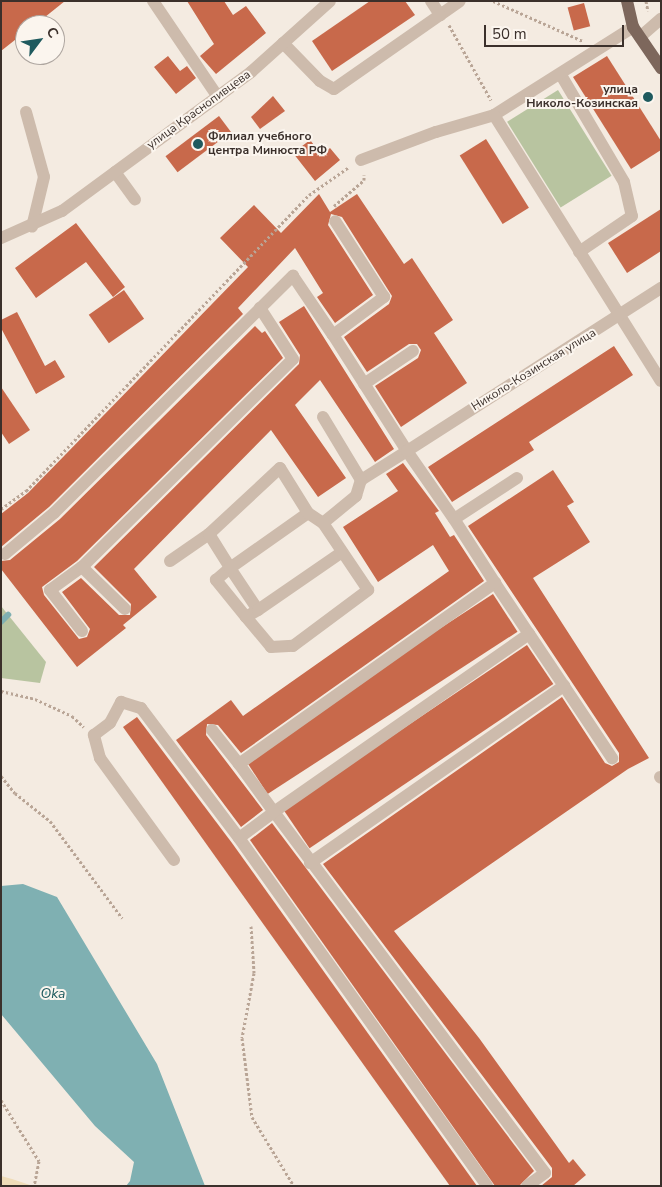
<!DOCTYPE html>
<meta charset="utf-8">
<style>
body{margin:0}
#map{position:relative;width:662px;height:1187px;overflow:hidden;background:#f4ebe1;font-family:"Nunito Sans",sans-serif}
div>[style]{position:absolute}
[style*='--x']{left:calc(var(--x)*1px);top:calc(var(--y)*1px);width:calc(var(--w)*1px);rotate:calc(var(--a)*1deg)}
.green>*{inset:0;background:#b8c4a0;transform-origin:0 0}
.sand>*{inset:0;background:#efdcb8}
.water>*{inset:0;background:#7fb0b2}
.stream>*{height:5.5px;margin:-2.75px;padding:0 2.75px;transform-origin:2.75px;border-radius:2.75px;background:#7fb0b2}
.building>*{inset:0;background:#c8694b;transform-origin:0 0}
.path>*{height:3px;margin-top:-1.5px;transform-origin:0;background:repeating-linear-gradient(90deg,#b9a596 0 2.5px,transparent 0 5px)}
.minor>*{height:12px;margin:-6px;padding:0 6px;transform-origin:6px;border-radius:6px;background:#cdbbac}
.major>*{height:12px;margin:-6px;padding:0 6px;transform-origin:6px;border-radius:6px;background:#7d675c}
.dots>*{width:14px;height:14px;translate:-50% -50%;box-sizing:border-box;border:2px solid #fbf5ee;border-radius:50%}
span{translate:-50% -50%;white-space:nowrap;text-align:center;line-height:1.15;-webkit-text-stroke:4px #fbf5ee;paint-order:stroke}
.poi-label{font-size:12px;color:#3b302b;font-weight:700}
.right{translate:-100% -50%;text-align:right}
.left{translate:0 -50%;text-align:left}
.street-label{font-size:12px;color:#3b302b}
.water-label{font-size:14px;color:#1f5a5e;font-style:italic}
.frame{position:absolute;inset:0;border:2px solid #3b302b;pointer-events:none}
.north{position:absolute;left:15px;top:15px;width:50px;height:50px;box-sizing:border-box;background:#fbf5ee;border:1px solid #aea6a0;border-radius:50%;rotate:59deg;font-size:14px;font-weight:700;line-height:20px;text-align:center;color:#3b302b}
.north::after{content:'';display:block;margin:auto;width:18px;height:22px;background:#1f5a5e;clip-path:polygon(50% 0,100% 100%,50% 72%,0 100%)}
.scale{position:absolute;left:484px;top:25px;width:140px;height:22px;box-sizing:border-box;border:2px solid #3b302b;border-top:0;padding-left:6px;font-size:15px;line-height:18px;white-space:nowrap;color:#3b302b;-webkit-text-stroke:4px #fbf5ee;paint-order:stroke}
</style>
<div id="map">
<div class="green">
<i style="left:558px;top:90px;width:101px;height:60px;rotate:58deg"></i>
<i style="clip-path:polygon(1px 606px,46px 662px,40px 683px,1px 678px)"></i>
</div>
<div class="sand">
<i style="clip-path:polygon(1px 1176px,12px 1179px,33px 1186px,1px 1186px)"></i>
</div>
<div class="water">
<i style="clip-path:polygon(23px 884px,57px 897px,157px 1064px,205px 1186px,126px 1186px,130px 1181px,134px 1162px,95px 1126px,1px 1014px,1px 886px)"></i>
</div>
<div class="stream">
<i style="--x:1;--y:622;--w:10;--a:-45"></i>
</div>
<div class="building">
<i style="clip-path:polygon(1px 1px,65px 1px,35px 25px,25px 25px,25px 32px,1px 51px)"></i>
<i style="clip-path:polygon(187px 1px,224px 1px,233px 15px,246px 6px,266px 33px,216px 74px,200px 56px,214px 44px)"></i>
<i style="clip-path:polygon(370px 1px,405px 1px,415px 15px,332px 71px,312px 41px)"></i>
<i style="left:584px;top:3px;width:24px;height:17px;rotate:75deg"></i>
<i style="clip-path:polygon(168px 56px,180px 71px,187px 66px,196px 78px,176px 94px,154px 67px)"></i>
<i style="clip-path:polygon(607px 56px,661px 141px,661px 150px,631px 169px,573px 77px)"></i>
<i style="clip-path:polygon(273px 96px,285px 111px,260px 129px,251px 117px)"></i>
<i style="left:219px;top:116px;width:20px;height:67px;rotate:53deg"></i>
<i style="left:486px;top:139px;width:81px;height:31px;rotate:58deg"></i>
<i style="clip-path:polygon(310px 140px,322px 155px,330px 148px,340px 160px,315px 181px,293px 153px)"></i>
<i style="clip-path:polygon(319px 194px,330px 212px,357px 194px,404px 264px,412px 258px,453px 320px,434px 333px,467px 383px,401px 427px,375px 386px,418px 358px,421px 350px,417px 344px,409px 344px,367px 372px,344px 337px,389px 304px,392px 296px,342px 217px,331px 214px,328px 225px,373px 295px,335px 323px,317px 297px,323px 293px,295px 248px,238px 308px,243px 314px,49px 507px,1px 547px,1px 514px,28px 493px,248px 267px,220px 238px,254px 205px,281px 233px)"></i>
<i style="clip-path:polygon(661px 209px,661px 251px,627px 273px,608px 243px)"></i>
<i style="clip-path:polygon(76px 223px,125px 287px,113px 297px,86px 262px,36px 298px,15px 268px)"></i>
<i style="left:124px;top:290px;width:35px;height:43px;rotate:55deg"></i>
<i style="clip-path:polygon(304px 306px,394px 449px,375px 462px,320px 380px,295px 405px,346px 478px,318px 497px,271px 430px,134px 569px,157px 597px,123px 625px,126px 628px,77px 667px,1px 569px,1px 561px,10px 560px,60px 519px,255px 326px,262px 333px,265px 331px,283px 358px,77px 561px,42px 587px,44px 595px,79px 639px,87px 637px,90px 629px,62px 592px,81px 578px,119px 615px,130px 615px,131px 604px,94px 567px,299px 364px,300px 355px,279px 322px)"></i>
<i style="clip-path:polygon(17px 312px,45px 366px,55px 360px,65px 377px,36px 394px,1px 328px,1px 320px)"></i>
<i style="clip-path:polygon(614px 346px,633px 375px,529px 442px,534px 450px,452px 502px,428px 467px)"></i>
<i style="clip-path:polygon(1px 387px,30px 430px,9px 444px,1px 432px)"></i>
<i style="clip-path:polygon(403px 463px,439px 511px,435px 513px,450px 537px,454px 535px,484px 581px,241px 753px,218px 725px,207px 724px,206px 735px,263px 810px,241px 827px,176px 740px,231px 700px,243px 716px,449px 571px,433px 545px,378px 582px,343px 527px,398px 491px,386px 474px)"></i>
<i style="clip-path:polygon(553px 470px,574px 502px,567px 506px,590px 542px,533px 578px,649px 758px,628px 769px,394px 931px,479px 1038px,569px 1163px,573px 1159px,586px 1175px,573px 1186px,541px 1186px,552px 1177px,552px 1168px,323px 864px,562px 697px,605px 763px,612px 766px,619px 762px,619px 753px,468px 526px)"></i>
<i style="left:493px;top:594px;width:45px;height:298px;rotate:57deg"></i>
<i style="left:527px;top:645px;width:47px;height:294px;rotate:56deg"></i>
<i style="clip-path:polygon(137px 717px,232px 843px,477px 1186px,450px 1186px,123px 727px)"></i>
<i style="clip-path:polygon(272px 823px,534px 1171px,519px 1186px,495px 1186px,250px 840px)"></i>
</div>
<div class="path">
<i style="--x:493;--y:1;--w:98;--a:24"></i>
<i style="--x:646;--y:1;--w:10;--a:79"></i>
<i style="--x:449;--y:25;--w:86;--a:60.8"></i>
<i style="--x:334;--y:206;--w:40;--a:-41"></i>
<i style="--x:364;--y:180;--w:5;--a:-90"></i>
<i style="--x:1;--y:509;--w:31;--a:-36"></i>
<i style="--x:26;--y:491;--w:410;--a:-46.3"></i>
<i style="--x:309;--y:195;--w:49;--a:-35"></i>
<i style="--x:1;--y:691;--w:35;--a:13"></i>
<i style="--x:35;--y:699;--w:41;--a:24.7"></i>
<i style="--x:72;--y:716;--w:16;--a:43"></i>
<i style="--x:1;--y:776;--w:22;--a:51"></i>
<i style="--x:15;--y:793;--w:45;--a:38.7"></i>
<i style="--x:50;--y:821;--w:121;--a:53.4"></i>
<i style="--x:251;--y:926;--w:47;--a:86.3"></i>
<i style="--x:254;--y:973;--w:66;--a:100.5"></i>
<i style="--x:242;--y:1038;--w:80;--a:82.8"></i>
<i style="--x:252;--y:1117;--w:81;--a:58.7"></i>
<i style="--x:1;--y:1100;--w:72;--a:58.1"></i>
<i style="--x:39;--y:1161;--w:25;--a:101"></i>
</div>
<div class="minor">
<i style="--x:153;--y:1;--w:116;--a:55.9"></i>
<i style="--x:431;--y:1;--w:17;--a:57"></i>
<i style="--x:440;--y:15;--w:24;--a:-35"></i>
<i style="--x:640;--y:37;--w:28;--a:-41"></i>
<i style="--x:283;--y:43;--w:53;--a:45.8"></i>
<i style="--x:320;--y:81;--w:16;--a:30"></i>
<i style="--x:334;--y:89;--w:129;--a:-34.9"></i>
<i style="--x:561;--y:75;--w:124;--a:59.5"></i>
<i style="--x:624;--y:182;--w:35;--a:77"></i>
<i style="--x:632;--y:216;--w:64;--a:145.8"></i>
<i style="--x:26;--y:112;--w:67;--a:74.5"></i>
<i style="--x:44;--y:177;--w:51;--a:103.5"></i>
<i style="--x:494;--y:115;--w:165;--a:-32.3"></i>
<i style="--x:361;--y:160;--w:80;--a:-20.5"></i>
<i style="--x:436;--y:132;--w:60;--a:-16.3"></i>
<i style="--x:494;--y:115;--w:314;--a:57.9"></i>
<i style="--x:115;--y:172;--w:34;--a:54"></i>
<i style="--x:1;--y:238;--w:67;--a:-23.9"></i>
<i style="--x:62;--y:211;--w:235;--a:-36.3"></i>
<i style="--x:251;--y:72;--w:106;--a:-41.9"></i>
<i style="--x:364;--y:384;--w:59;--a:-34"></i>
<i style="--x:323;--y:417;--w:74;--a:58.9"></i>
<i style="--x:361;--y:480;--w:54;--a:-32.2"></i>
<i style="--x:407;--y:451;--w:138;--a:-122.5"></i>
<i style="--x:517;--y:478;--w:75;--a:146.9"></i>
<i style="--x:454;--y:519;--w:83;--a:-124.7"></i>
<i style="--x:407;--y:451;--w:302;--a:-32.7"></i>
<i style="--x:209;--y:534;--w:40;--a:58"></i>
<i style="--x:230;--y:568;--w:50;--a:56.3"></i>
<i style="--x:258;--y:610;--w:14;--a:150"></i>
<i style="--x:246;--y:617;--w:48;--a:-129"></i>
<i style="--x:216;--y:580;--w:18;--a:-41"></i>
<i style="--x:230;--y:568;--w:95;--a:-35.2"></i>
<i style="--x:5;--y:554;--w:64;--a:-39.9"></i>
<i style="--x:54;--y:513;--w:337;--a:-44.8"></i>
<i style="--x:293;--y:276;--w:71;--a:55.9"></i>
<i style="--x:333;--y:335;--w:64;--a:-36.7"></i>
<i style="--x:384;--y:297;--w:90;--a:-122.8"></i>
<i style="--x:170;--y:561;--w:47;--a:-34.7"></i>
<i style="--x:209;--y:534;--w:97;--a:-42.9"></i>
<i style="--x:280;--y:468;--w:53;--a:58.1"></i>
<i style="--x:308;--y:513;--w:18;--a:34"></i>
<i style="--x:323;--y:523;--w:43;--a:-39.3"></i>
<i style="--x:356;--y:496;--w:17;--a:-73"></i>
<i style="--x:82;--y:567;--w:296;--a:-44.6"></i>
<i style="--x:293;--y:359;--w:61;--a:-122.9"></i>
<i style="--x:495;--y:583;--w:61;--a:56.3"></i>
<i style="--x:529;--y:634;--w:311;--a:145.1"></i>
<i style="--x:274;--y:812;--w:451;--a:53.1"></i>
<i style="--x:545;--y:1173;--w:22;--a:144"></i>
<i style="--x:258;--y:610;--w:102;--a:-34.6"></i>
<i style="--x:246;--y:617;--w:39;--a:50"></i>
<i style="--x:271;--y:647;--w:22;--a:-3"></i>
<i style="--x:293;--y:646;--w:94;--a:-36.7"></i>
<i style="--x:368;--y:590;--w:81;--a:-123.9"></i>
<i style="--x:82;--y:631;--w:52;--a:-128"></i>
<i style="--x:50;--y:590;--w:39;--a:-36"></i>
<i style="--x:82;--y:567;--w:60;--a:44.3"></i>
<i style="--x:564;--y:686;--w:87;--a:56.3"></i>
<i style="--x:212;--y:730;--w:43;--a:51.5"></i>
<i style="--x:239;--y:764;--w:314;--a:-35.3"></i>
<i style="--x:495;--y:583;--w:76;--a:-122.6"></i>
<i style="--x:660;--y:777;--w:1;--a:45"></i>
<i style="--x:239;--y:838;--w:427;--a:54.5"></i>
<i style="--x:174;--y:860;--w:126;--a:-126"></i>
<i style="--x:100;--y:758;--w:24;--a:-105"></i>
<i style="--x:94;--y:735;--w:20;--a:-37"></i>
<i style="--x:110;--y:723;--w:24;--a:-62"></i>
<i style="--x:121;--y:702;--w:21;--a:17"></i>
<i style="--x:141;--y:708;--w:163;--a:53"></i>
<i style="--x:239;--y:838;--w:44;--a:-36.6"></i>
<i style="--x:274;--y:812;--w:59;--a:-126.1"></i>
<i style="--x:310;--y:863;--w:310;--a:-34.9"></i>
<i style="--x:564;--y:686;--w:63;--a:-123.9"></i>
</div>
<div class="major">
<i style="--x:627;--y:1;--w:27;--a:77"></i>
<i style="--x:633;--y:27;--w:50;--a:55.7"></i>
</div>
<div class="dots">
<i style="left:648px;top:97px;background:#1f5a5e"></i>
<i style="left:198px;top:144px;background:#1f5a5e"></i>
</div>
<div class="poi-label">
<span class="right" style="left:638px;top:97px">улица<br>Николо-Козинская</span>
<span class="left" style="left:208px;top:144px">Филиал учебного<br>центра Минюста РФ</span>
</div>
<div class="street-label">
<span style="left:199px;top:110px;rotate:-36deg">улица Краснопивцева</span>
<span style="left:534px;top:370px;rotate:-32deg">Николо-Козинская улица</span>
</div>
<div class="water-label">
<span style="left:53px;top:994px">Oka</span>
</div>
<div class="frame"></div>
<div class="north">С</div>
<div class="scale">50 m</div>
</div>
